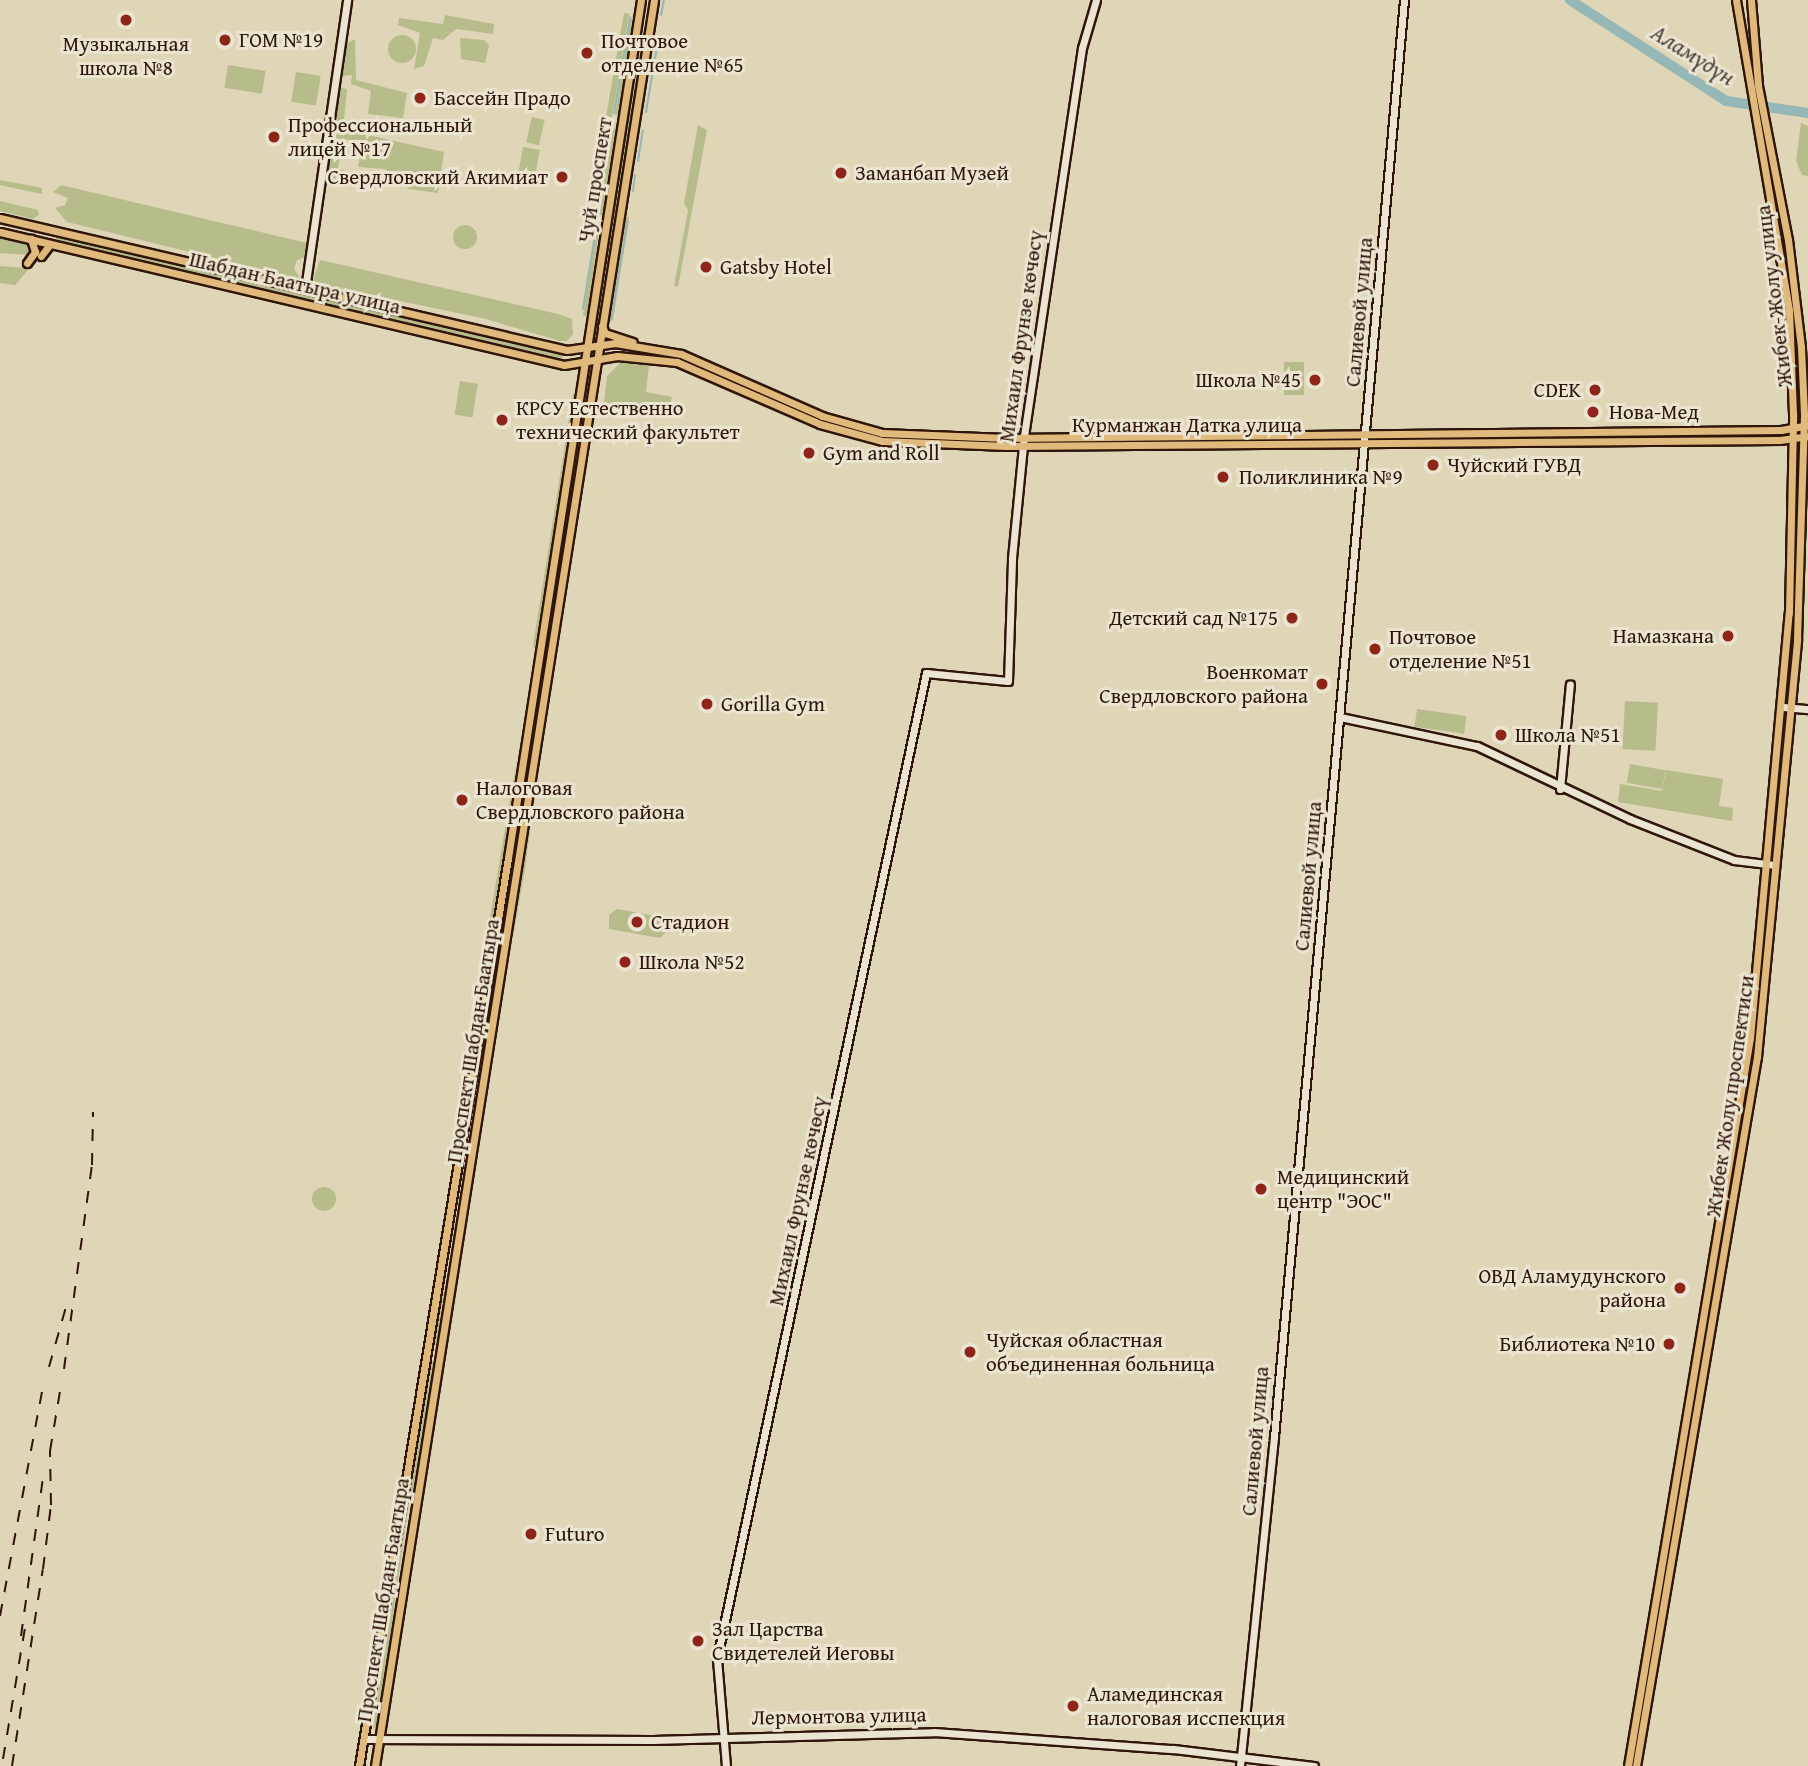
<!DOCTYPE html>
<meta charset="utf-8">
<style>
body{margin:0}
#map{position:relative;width:1808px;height:1766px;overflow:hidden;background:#dfd5b7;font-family:"Gentium Book Plus",serif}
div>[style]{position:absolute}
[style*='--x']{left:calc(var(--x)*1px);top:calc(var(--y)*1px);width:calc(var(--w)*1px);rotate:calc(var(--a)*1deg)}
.green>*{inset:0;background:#b7bc8b;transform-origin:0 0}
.round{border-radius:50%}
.stream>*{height:2px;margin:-1px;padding:0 1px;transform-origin:1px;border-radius:1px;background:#95b7b5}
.river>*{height:10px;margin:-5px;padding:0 5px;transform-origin:5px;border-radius:5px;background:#95b7b5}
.roads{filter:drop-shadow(2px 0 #30150b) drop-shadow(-2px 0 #30150b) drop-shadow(0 2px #30150b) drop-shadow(0 -2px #30150b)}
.secondary>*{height:7px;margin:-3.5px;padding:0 3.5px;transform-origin:3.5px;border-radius:3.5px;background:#eae4d0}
.primary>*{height:7px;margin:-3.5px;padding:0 3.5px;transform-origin:3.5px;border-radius:3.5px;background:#e0ba7c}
.rail>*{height:2px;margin-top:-1px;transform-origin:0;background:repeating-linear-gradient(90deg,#30150b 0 12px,transparent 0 24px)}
.dots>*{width:19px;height:19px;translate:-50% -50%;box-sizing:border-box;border:4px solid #eae4d0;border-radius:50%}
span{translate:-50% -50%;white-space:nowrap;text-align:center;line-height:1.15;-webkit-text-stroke:6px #eae4d0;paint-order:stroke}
.poi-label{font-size:21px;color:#30150b}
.left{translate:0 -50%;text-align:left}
.right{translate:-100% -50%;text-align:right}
.street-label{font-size:21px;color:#30150b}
.water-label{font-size:23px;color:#4e463e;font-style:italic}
</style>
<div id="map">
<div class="green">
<i style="clip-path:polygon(624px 13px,629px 14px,612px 117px,606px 117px)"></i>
<i style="clip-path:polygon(633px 14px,619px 116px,615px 115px,629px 24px)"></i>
<i style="clip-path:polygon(445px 15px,494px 24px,493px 34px,456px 29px,443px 40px,433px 38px,424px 66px,414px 69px,420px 33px,398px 25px,399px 18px,443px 24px)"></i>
<i style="clip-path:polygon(643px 30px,646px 30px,597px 321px,593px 320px)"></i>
<i class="round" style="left:388px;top:35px;width:28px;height:28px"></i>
<i style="clip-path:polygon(460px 38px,484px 40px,489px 45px,485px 63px,461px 59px)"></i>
<i style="clip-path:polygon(355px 39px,356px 80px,407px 93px,403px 118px,368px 114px,371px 91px,351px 84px,352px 75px,341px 76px,346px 44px)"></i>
<i style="left:228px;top:65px;width:38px;height:23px;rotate:9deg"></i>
<i style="left:296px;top:72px;width:25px;height:30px;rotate:9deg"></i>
<i style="clip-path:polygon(341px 88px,347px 89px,344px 120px,353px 125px,354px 132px,444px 152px,438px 193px,409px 189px,385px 169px,358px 167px,362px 143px,346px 140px,342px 143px,338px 169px,347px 171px,346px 184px,324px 179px,330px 143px,341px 129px,334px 116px)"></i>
<i style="left:532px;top:117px;width:13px;height:26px;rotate:13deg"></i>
<i style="clip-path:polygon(1801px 123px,1808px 126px,1808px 176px,1802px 175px,1796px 161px)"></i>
<i style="clip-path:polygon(616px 124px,603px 215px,598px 215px,612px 134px)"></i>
<i style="clip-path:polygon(698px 125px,707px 130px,678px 287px,674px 286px,688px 210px,684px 203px)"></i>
<i style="left:523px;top:147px;width:17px;height:37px;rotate:10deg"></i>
<i style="clip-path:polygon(0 180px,42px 188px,42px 194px,0 185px)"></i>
<i style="clip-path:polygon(61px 185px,307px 243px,305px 257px,297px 260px,294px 269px,301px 279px,67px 222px,55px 208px,65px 205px,68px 198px,53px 192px)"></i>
<i style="clip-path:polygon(0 201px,38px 210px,39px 215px,33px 219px,0 211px)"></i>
<i style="clip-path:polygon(625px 217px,629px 217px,613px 320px,610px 320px)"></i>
<i style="clip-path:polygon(600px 223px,587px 316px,583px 316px,596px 233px)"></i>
<i class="round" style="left:453px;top:225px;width:24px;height:24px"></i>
<i style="clip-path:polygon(0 236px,30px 243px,30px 255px,0 253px)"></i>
<i style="clip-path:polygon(56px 236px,563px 354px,562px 359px,56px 240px)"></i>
<i style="clip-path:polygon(320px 260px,558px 314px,572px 319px,573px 334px,567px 341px,560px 341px,482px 318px,312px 283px)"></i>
<i style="clip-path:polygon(0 266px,26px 268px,28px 270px,15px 285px,0 283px)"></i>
<i style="clip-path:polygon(629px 361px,649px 365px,646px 392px,672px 397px,670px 405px,649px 405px,646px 414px,604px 402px,607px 376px,620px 363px)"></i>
<i style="left:1284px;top:362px;width:20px;height:33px"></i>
<i style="left:460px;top:381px;width:18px;height:34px;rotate:9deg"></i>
<i style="clip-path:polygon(573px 394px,576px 394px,535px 648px,533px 646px)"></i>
<i style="clip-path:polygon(583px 396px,581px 420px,545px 649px,544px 648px)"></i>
<i style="left:1625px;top:701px;width:33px;height:48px;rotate:3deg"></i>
<i style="left:1417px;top:709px;width:50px;height:18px;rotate:8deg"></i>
<i style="clip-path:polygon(518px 753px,497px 903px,468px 1074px,487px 935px)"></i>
<i style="clip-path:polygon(540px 756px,525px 869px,513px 937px,512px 932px)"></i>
<i style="left:1630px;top:764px;width:36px;height:19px;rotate:10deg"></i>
<i style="clip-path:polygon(1666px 770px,1723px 779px,1719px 806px,1733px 808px,1732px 821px,1618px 802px,1620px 784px,1662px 791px)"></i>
<i style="clip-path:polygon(617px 909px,662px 917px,666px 932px,660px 938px,609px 929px,609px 915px)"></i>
<i class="round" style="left:312px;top:1187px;width:24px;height:24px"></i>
<i style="clip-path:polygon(447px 1266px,437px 1343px,433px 1349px,443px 1267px)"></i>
<i style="clip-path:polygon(429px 1359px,435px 1363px,416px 1486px,410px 1495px,406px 1491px)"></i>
<i style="clip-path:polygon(409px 1504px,377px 1727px,373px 1729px,387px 1611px,405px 1507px)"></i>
</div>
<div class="stream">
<i style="--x:661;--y:15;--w:15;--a:-79"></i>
<i style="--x:646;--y:112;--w:67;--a:-80.5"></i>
<i style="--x:614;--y:113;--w:97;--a:-80.5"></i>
<i style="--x:638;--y:161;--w:31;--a:-81"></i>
<i style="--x:604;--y:177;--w:49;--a:-80.5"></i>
<i style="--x:633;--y:191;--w:16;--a:-83"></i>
<i style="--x:598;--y:215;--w:30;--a:-82"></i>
<i style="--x:583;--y:309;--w:87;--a:-80.8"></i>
<i style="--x:611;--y:320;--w:100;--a:-80.3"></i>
</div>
<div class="river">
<i style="--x:1570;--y:0;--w:186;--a:32.9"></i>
<i style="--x:1726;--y:101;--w:83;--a:8.3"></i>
</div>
<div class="roads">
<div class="secondary">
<i style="--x:305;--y:289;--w:292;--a:-81.7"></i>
<i style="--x:1784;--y:707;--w:24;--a:5"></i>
<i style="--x:1340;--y:717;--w:140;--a:12"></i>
<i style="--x:1477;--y:746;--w:170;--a:25.5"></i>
<i style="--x:1630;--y:819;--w:112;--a:21.5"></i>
<i style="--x:1734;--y:860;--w:38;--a:7"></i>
<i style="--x:1560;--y:789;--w:105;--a:-84.6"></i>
<i style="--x:364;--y:1739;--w:289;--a:0.2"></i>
<i style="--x:653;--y:1740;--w:281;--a:-1.6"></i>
<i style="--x:934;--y:1732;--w:240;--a:4.1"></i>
<i style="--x:1173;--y:1749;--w:142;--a:6.9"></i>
<i style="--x:726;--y:1766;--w:108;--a:-94.8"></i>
<i style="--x:717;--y:1658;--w:1007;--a:-78.02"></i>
<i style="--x:926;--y:673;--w:82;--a:5.6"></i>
<i style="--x:1008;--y:681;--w:123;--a:-88.1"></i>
<i style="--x:1012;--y:558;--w:123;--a:-84.4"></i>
<i style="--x:1024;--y:436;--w:392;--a:-81.5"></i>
<i style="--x:1082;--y:48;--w:50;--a:-73.7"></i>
<i style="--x:1240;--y:1766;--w:331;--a:-84.1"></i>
<i style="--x:1274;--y:1437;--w:1443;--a:-84.83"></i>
</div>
<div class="primary">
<i style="--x:0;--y:218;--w:582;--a:13.11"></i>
<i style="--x:567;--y:350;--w:49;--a:-8.3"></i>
<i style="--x:615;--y:343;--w:67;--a:9.5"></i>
<i style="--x:681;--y:354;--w:154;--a:23.7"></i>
<i style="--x:822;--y:416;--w:62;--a:15.8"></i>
<i style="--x:882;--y:433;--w:124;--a:2.3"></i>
<i style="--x:1006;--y:438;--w:775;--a:-0.59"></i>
<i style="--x:1781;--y:430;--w:27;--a:-10"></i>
<i style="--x:0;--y:232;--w:579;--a:13.27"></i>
<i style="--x:564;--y:365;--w:54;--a:-9.6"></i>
<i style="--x:617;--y:356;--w:60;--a:5.7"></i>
<i style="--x:677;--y:362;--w:156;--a:23.4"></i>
<i style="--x:820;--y:424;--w:64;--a:15.3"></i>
<i style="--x:882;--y:441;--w:124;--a:2.3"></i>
<i style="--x:1006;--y:446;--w:774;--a:-0.44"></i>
<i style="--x:1780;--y:440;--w:28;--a:-8"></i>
<i style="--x:41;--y:256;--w:15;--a:-53"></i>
<i style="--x:27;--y:263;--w:14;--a:-54"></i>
<i style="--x:35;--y:252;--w:14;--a:-107"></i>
<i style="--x:602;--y:326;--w:8;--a:67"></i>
<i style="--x:605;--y:333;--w:29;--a:18"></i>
<i style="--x:359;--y:1766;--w:920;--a:-80.68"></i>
<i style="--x:508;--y:858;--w:868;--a:-81.19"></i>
<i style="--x:375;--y:1766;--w:1788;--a:-81.02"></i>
<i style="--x:1628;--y:1766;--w:738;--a:-80.49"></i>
<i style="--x:1750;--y:1038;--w:427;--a:-84.8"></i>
<i style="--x:1789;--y:613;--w:199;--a:-88.8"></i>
<i style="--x:1793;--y:414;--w:104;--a:-92.2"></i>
<i style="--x:1789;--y:310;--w:314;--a:-99.7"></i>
<i style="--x:1636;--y:1766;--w:719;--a:-80.32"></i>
<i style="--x:1757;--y:1057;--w:420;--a:-84.5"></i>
<i style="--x:1797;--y:639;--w:225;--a:-88.2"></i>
<i style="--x:1804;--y:414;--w:67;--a:-92.6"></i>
<i style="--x:1801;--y:347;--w:108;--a:-96.9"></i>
<i style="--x:1788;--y:240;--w:158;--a:-101"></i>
<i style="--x:1758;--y:85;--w:85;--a:-94.7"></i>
</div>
</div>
<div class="rail">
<i style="--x:49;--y:1367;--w:62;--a:-74.2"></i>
<i style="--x:64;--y:1369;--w:206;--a:-82.2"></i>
<i style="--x:92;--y:1165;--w:53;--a:-88.9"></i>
<i style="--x:0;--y:1616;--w:238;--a:-79.4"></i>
<i style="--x:21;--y:1636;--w:161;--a:-82.1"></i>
<i style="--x:3;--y:1759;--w:133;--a:-80.5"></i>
<i style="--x:12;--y:1766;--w:199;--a:-81.1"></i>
<i style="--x:43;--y:1569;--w:64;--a:-82.9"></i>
<i style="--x:51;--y:1505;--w:54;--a:-91.1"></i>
<i style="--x:50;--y:1451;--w:67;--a:-80.5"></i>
</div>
<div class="dots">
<i style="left:126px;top:20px;background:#8f2418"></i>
<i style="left:225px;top:40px;background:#8f2418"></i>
<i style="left:587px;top:53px;background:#8f2418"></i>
<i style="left:420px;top:98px;background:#8f2418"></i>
<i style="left:274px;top:137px;background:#8f2418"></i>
<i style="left:841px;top:173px;background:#8f2418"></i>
<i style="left:562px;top:177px;background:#8f2418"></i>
<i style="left:706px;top:267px;background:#8f2418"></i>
<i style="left:1315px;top:380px;background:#8f2418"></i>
<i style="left:1595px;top:390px;background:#8f2418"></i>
<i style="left:1593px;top:412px;background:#8f2418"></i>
<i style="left:502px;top:420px;background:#8f2418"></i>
<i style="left:809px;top:453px;background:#8f2418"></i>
<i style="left:1433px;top:465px;background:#8f2418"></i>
<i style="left:1223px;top:477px;background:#8f2418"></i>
<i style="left:1292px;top:618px;background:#8f2418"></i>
<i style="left:1728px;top:636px;background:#8f2418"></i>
<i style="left:1375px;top:649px;background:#8f2418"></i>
<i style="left:1322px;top:684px;background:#8f2418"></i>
<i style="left:707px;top:704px;background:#8f2418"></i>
<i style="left:1501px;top:735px;background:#8f2418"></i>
<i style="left:462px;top:800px;background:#8f2418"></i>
<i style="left:637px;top:922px;background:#8f2418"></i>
<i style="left:625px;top:962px;background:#8f2418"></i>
<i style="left:1261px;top:1189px;background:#8f2418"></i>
<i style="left:1680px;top:1288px;background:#8f2418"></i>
<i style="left:1669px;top:1344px;background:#8f2418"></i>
<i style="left:970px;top:1352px;background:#8f2418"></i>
<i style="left:531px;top:1534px;background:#8f2418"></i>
<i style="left:698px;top:1641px;background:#8f2418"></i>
<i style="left:1073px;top:1706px;background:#8f2418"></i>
</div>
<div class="poi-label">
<span class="left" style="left:239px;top:40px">ГОМ №19</span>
<span class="left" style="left:601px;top:53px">Почтовое<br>отделение №65</span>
<span style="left:126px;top:56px">Музыкальная<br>школа №8</span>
<span class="left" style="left:434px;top:98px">Бассейн Прадо</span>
<span class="left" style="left:288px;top:137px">Профессиональный<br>лицей №17</span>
<span class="left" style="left:855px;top:173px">Заманбап Музей</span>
<span class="right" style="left:548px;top:177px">Свердловский Акимиат</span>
<span class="left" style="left:720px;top:267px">Gatsby Hotel</span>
<span class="right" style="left:1301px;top:380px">Школа №45</span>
<span class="right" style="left:1581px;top:390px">CDEK</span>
<span class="left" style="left:516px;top:420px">КРСУ Естественно<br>технический факультет</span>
<span class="left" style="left:1609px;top:412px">Нова-Мед</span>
<span class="left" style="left:823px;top:453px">Gym and Roll</span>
<span class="left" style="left:1447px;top:465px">Чуйский ГУВД</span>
<span class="left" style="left:1239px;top:477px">Поликлиника №9</span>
<span class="right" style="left:1278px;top:618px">Детский сад №175</span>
<span class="right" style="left:1714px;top:636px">Намазкана</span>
<span class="left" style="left:1389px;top:649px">Почтовое<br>отделение №51</span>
<span class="right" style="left:1308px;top:684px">Военкомат<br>Свердловского района</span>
<span class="left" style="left:721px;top:704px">Gorilla Gym</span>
<span class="left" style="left:1515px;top:735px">Школа №51</span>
<span class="left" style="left:476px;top:800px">Налоговая<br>Свердловского района</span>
<span class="left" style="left:651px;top:922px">Стадион</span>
<span class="left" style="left:639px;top:962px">Школа №52</span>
<span class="left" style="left:1277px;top:1189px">Медицинский<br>центр "ЭОС"</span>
<span class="right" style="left:1666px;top:1288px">ОВД Аламудунского<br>района</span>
<span class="left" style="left:986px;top:1352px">Чуйская областная<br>объединенная больница</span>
<span class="right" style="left:1655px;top:1344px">Библиотека №10</span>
<span class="left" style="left:545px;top:1534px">Futuro</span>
<span class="left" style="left:712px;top:1641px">Зал Царства<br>Свидетелей Иеговы</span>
<span class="left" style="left:1087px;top:1706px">Аламединская<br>налоговая исспекция</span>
</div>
<div class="street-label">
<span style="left:595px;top:180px;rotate:-81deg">Чуй проспект</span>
<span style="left:295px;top:283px;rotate:13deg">Шабдан Баатыра улица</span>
<span style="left:1774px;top:296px;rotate:-97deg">Жибек-Жолу улица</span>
<span style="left:1359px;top:312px;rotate:-85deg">Салиевой улица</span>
<span style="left:1021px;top:336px;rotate:-82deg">Михаил Фрунзе көчөсү</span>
<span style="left:1187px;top:425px">Курманжан Датка улица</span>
<span style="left:1308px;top:876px;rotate:-85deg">Салиевой улица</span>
<span style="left:473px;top:1041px;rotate:-81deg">Проспект Шабдан Баатыра</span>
<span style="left:1730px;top:1096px;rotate:-82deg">Жибек Жолу проспектиси</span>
<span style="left:798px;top:1201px;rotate:-78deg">Михаил Фрунзе көчөсү</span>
<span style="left:1255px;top:1441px;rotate:-85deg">Салиевой улица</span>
<span style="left:383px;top:1600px;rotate:-81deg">Проспект Шабдан Баатыра</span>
<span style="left:839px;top:1716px;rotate:-1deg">Лермонтова улица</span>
</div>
<div class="water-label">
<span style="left:1693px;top:55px;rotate:32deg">Аламүдүн</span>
</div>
</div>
